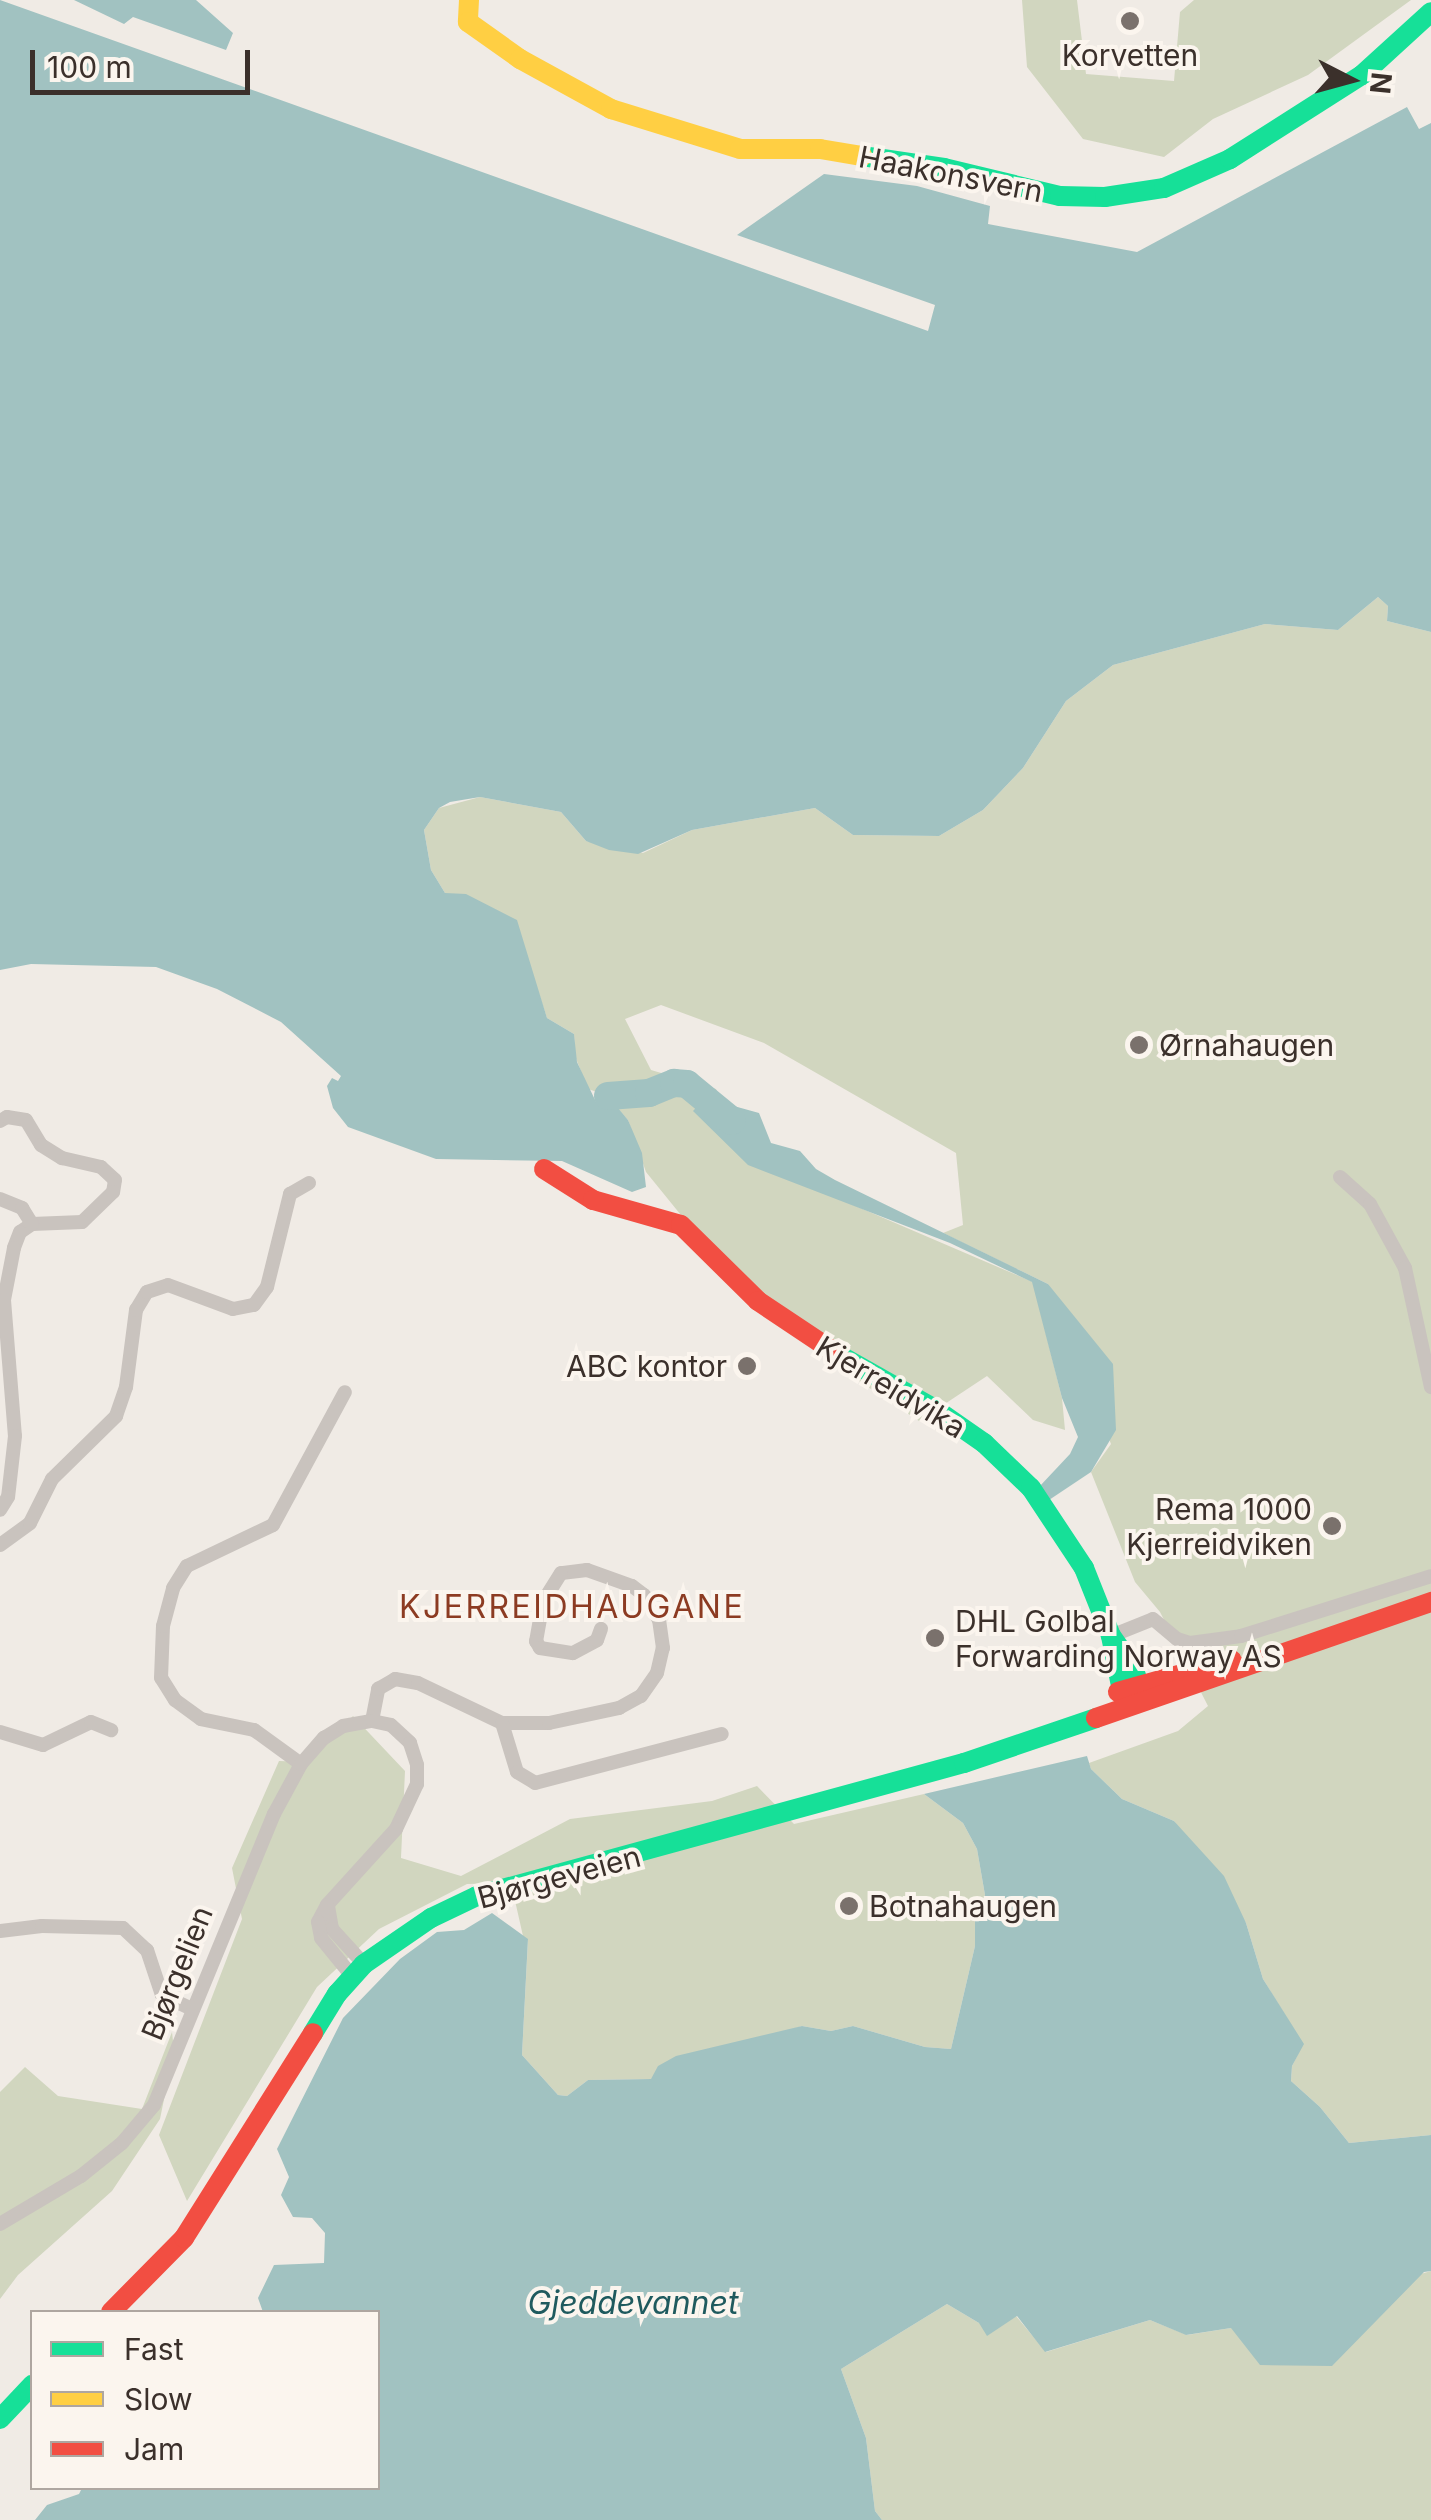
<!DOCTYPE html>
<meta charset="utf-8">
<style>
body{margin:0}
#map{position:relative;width:1431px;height:2520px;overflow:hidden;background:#f0ebe5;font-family:Inter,sans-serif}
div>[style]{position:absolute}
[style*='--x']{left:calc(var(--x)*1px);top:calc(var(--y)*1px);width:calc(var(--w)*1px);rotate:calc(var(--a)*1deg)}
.green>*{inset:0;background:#d1d6bf}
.water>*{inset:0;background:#a1c2c1}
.river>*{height:28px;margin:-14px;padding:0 14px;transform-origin:14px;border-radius:14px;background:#a1c2c1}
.street>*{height:14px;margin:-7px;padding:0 7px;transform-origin:7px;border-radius:7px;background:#c9c3be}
.fast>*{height:20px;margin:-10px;padding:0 10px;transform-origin:10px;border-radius:10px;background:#16e098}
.slow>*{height:20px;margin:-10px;padding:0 10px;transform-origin:10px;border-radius:10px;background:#ffcf43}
.jam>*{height:20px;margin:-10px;padding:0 10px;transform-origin:10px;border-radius:10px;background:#f24e42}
.dots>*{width:28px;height:28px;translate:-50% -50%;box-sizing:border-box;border:5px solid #fbf5ee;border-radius:50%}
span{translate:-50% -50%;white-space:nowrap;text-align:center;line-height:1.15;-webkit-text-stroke:8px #fbf5ee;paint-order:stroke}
.poi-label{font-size:30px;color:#3b302b}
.left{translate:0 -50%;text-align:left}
.right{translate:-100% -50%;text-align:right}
.street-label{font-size:30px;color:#3b302b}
.neighbourhood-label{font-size:32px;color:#8c3b22;letter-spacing:2.5px}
.water-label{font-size:32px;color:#1f5a5e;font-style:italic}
.legend{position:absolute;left:30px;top:2310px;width:350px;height:180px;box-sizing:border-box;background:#fbf5ee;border:2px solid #aea6a0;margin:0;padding:12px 18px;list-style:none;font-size:30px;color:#3b302b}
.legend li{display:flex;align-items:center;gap:20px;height:50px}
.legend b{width:50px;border:2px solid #aea6a0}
.north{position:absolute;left:1301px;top:30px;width:100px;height:100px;-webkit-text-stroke:8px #fbf5ee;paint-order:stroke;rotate:96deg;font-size:28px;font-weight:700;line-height:40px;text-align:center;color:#3b302b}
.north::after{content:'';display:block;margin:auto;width:35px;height:45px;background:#3b302b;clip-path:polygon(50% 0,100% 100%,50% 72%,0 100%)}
.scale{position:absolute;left:30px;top:50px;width:220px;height:45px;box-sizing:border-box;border:5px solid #3b302b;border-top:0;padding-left:12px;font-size:30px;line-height:35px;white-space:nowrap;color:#3b302b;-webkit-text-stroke:8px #fbf5ee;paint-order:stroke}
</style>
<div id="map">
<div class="green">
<i style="clip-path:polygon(1022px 0,1077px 0,1086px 74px,1174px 81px,1180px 12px,1194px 0,1411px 0,1308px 75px,1213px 119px,1164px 157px,1083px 139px,1027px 67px)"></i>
<i style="clip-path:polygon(1378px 597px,1388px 606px,1387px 621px,1431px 632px,1431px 2135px,1349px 2143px,1320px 2107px,1291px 2081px,1292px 2066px,1303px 2044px,1263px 1979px,1246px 1923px,1174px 1821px,1122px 1799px,1091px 1769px,1089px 1763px,1178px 1731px,1208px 1706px,1160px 1612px,1135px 1582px,1091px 1472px,1111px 1444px,1048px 1284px,943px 1233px,963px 1225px,956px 1153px,764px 1043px,661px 1005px,625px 1019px,651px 1070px,716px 1089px,723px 1104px,705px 1098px,795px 1180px,1033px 1282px,1062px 1398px,1065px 1430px,1033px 1420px,987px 1376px,919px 1421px,844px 1371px,773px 1313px,702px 1241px,646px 1172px,628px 1120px,606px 1095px,588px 1089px,575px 1056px,574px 1034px,547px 1018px,521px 940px,445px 893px,431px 870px,424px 830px,439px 808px,480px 797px,561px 812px,586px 841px,643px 853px,692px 830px,815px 808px,853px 835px,939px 836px,983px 810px,1023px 768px,1066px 701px,1113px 665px,1265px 624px,1338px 630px)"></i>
<i style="clip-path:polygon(353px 1716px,405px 1771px,401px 1858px,461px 1876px,570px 1819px,712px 1801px,757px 1786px,794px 1824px,924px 1794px,963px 1823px,977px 1849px,985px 1895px,975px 1921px,975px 1946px,951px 2049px,925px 2047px,853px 2026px,831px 2031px,802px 2026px,651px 2079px,588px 2080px,567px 2096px,558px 2095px,522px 2055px,528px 1940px,523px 1936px,511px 1883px,467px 1884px,379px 1929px,317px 1987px,187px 2201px,159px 2135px,242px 1919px,232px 1868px,279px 1761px,310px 1762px)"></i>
<i style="clip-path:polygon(172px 2032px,174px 2050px,160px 2119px,112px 2191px,18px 2275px,0 2299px,0 2092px,25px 2067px,58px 2096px,142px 2109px)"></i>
<i style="clip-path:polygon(1431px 2271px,1431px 2520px,882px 2520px,875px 2511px,866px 2438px,841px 2369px,947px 2304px,979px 2323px,1016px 2316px,1046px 2352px,1150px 2320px,1187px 2335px,1231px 2328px)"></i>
</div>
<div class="water">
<i style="clip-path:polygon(0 0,928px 331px,935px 305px,737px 235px,824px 174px,917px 186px,990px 206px,988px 224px,1137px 252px,1407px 107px,1419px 129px,1431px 123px,1431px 632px,1387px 621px,1388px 606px,1378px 597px,1338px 630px,1265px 624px,1113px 665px,1066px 701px,1023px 768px,983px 810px,939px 836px,853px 835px,815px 808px,692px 830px,638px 854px,609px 850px,586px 841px,561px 812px,480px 797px,450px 802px,439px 808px,424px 830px,431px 870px,445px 893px,466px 894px,517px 920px,547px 1018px,574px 1034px,577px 1062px,596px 1102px,608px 1096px,628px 1120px,642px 1153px,646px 1187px,632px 1192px,562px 1161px,436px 1159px,348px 1127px,333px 1108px,327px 1086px,332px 1078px,338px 1081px,341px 1076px,281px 1022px,217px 989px,156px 967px,31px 964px,0 970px)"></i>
<i style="clip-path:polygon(74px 0,196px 0,233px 33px,226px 50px,133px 17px,124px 24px)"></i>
<i style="clip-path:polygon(705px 1098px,759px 1113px,771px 1143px,800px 1151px,816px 1169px,835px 1180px,1048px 1284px,1113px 1364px,1116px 1430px,1091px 1472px,1049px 1500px,1039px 1487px,1070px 1454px,1078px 1437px,1062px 1398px,1032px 1282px,950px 1243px,748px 1165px,693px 1111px)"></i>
<i style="clip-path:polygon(1087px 1756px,1091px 1769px,1122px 1799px,1174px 1821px,1224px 1876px,1246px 1923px,1263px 1979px,1304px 2044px,1292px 2066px,1291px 2081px,1320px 2107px,1349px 2143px,1431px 2135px,1431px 2271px,1424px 2272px,1332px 2366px,1260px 2365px,1231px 2328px,1186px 2335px,1150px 2320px,1045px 2352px,1017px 2316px,987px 2336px,979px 2323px,947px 2304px,841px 2369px,866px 2438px,875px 2511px,882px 2520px,35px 2520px,47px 2505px,79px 2494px,82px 2488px,378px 2488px,378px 2312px,263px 2312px,258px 2298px,274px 2265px,324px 2263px,325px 2233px,312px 2218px,293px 2217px,281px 2195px,289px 2177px,277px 2149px,343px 2018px,400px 1959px,437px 1932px,464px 1930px,492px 1913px,528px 1939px,522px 2055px,558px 2095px,567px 2096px,588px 2080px,651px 2079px,658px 2066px,676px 2056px,802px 2026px,831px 2031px,853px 2026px,925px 2047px,951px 2049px,975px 1946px,975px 1921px,985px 1895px,977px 1849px,963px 1823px,924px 1794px)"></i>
</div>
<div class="river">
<i style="--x:608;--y:1096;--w:41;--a:-4.2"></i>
<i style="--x:649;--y:1093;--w:27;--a:-22"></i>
<i style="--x:674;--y:1083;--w:13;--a:4"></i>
<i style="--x:687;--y:1084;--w:58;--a:39.4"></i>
</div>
<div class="street">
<i style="--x:0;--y:1121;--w:8;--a:-30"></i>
<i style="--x:7;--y:1117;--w:19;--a:9"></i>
<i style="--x:26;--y:1120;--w:29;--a:59"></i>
<i style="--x:41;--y:1145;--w:25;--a:32"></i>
<i style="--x:62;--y:1158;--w:40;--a:13"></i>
<i style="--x:101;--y:1167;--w:19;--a:43"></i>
<i style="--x:115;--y:1180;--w:12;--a:99"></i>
<i style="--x:113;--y:1192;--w:43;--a:135.9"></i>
<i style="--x:82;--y:1222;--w:50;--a:177.7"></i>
<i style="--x:32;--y:1224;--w:14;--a:146"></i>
<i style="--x:20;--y:1232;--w:17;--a:111"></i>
<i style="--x:14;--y:1248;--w:53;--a:100.9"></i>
<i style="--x:4;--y:1300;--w:136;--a:85.4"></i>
<i style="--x:15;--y:1436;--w:61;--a:96.5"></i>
<i style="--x:8;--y:1497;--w:15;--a:122"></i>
<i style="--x:1340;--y:1177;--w:40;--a:42"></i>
<i style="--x:1370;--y:1204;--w:73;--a:61.3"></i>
<i style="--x:1405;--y:1268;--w:122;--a:77.7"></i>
<i style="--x:0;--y:1199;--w:24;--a:22"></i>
<i style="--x:22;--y:1208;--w:19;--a:58"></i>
<i style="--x:0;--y:1545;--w:37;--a:-36"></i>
<i style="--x:30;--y:1523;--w:49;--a:-63.4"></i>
<i style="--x:52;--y:1479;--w:90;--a:-44.5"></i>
<i style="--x:116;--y:1416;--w:31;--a:-71"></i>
<i style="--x:126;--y:1387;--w:78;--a:-82.6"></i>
<i style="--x:136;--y:1310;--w:21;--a:-59"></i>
<i style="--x:147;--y:1292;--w:22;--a:-18"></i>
<i style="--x:168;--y:1285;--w:69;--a:20.3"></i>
<i style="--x:233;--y:1309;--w:21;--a:-11"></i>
<i style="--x:254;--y:1305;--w:22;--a:-54"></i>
<i style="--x:267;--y:1287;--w:96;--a:-76.1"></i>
<i style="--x:290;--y:1194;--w:22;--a:-30"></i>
<i style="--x:1111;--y:1636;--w:45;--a:-22"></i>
<i style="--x:1153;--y:1619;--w:31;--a:40"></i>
<i style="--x:1177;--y:1639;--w:14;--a:17"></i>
<i style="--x:1190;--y:1643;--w:51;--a:-7.8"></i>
<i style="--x:1241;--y:1636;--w:199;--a:-17.5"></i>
<i style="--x:372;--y:1721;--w:33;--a:-79"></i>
<i style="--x:378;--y:1689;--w:20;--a:-30"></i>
<i style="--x:395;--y:1679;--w:23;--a:10"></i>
<i style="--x:418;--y:1683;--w:93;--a:25.5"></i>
<i style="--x:502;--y:1723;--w:47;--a:0"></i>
<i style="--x:549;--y:1723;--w:72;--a:-12.1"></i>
<i style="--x:619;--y:1708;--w:25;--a:-29"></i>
<i style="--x:641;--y:1696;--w:28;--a:-55"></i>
<i style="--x:657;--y:1673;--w:26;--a:-77"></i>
<i style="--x:663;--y:1648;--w:28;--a:-98"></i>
<i style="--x:659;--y:1620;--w:29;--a:-121"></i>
<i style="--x:644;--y:1595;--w:15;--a:-143"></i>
<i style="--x:632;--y:1586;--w:48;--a:-160.4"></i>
<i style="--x:587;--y:1570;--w:26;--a:173"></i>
<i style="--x:561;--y:1573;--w:34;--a:122"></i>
<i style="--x:543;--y:1602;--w:40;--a:100"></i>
<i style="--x:536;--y:1641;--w:8;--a:60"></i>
<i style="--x:540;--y:1648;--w:33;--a:9"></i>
<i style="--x:573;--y:1653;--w:27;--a:-28"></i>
<i style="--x:597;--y:1640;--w:12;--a:-70"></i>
<i style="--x:502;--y:1723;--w:51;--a:73"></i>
<i style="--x:517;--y:1772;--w:21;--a:31"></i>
<i style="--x:535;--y:1783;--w:193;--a:-14.7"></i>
<i style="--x:0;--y:1732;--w:45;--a:16.8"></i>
<i style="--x:43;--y:1745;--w:53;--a:-25.6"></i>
<i style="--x:91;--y:1722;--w:22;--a:22"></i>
<i style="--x:301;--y:1764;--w:58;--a:-144.1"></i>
<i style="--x:254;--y:1730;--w:54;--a:-168.3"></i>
<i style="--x:201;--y:1719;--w:32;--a:-144"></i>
<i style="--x:175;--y:1700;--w:26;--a:-122"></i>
<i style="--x:161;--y:1678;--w:52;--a:-87.8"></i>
<i style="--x:163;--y:1626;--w:39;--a:-75"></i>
<i style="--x:173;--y:1588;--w:26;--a:-58"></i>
<i style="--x:187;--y:1566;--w:95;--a:-25.5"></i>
<i style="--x:273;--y:1525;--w:151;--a:-61.6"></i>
<i style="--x:328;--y:1906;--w:23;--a:80"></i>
<i style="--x:332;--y:1929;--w:47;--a:47.6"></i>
<i style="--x:0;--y:1931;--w:42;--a:-6.8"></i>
<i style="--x:42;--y:1926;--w:81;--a:1.4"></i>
<i style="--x:123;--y:1928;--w:33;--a:43"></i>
<i style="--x:147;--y:1950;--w:47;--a:71.6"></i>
<i style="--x:162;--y:1995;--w:31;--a:25"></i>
<i style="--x:0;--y:2224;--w:94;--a:-30.7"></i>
<i style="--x:81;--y:2176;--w:53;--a:-38.8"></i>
<i style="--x:122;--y:2143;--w:50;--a:-49.9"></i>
<i style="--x:154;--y:2105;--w:315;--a:-67.6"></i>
<i style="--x:274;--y:1814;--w:57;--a:-61.6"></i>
<i style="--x:301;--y:1764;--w:35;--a:-49"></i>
<i style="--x:324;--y:1738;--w:22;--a:-32"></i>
<i style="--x:343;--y:1726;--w:29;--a:-10"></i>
<i style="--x:372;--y:1721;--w:19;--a:12"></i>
<i style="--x:391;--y:1725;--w:26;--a:43"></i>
<i style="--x:410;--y:1743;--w:23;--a:72"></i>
<i style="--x:417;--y:1765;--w:19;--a:90"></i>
<i style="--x:417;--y:1784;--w:50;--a:115"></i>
<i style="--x:396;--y:1829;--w:103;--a:132.2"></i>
<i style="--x:327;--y:1905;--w:19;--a:118"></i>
<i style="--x:318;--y:1922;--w:16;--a:79"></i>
<i style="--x:321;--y:1938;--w:49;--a:50.8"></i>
</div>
<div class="fast">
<i style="--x:862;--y:156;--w:83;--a:8.3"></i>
<i style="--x:944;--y:168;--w:119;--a:13.6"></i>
<i style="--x:1060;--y:196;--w:45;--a:1.3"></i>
<i style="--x:1105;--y:197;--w:60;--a:-8.7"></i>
<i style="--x:1164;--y:188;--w:72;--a:-23.7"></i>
<i style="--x:1230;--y:159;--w:156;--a:-32.5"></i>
<i style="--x:1362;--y:75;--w:93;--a:-42.4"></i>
<i style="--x:839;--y:1355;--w:110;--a:29.4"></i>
<i style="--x:935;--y:1409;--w:60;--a:34.8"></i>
<i style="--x:984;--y:1443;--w:65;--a:43.8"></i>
<i style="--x:1031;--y:1488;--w:96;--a:56.5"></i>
<i style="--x:1084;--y:1568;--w:73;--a:68.3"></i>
<i style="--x:1111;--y:1636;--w:56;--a:78.7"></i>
<i style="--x:1122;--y:1691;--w:18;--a:38"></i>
<i style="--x:1136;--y:1702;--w:17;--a:-80"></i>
<i style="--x:1139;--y:1685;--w:19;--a:-108"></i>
<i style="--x:1133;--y:1667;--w:38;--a:-125"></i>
<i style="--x:313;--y:2033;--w:46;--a:-58.4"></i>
<i style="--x:337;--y:1994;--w:40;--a:-48"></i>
<i style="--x:364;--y:1964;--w:81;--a:-34.5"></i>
<i style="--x:431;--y:1918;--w:51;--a:-25.6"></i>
<i style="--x:477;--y:1896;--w:505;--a:-15.28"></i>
<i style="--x:964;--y:1763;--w:139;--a:-18.8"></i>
<i style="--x:0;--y:2419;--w:47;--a:-46.7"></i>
</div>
<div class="slow">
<i style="--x:469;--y:0;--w:22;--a:93"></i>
<i style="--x:468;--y:22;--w:64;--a:35.4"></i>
<i style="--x:520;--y:59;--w:104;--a:28.8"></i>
<i style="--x:611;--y:109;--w:135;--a:17.2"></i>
<i style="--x:740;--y:149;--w:80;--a:0"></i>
<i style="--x:820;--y:149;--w:43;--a:9.5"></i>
</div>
<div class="jam">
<i style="--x:544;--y:1169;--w:58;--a:32.3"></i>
<i style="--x:593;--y:1200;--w:91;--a:15.9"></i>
<i style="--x:681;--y:1225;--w:108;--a:44.6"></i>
<i style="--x:758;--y:1301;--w:97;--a:33.7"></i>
<i style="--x:1118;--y:1692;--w:118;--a:-15.7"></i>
<i style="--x:1096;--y:1718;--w:355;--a:-19.1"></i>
<i style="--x:111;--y:2312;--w:104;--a:-45.4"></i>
<i style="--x:184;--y:2238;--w:242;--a:-57.8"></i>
</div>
<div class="dots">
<i style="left:1130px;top:21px;background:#7a716c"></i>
<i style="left:1139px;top:1045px;background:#7a716c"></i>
<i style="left:747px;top:1366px;background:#7a716c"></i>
<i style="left:1332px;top:1526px;background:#7a716c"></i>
<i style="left:935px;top:1638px;background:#7a716c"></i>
<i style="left:849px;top:1906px;background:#7a716c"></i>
</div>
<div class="poi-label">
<span style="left:1130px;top:55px">Korvetten</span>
<span class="left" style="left:1159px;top:1045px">Ørnahaugen</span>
<span class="right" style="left:727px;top:1366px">ABC kontor</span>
<span class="right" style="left:1312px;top:1526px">Rema 1000<br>Kjerreidviken</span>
<span class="left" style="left:955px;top:1638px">DHL Golbal<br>Forwarding Norway AS</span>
<span class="left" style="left:869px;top:1906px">Botnahaugen</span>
</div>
<div class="street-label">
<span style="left:951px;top:174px;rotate:11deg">Haakonsvern</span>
<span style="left:891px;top:1387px;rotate:31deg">Kjerreidvika</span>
<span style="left:559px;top:1877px;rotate:-15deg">Bjørgeveien</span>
<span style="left:177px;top:1973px;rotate:-68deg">Bjørgelien</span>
</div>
<div class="neighbourhood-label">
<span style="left:572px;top:1607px">KJERREIDHAUGANE</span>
</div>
<div class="water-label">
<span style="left:633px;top:2303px">Gjeddevannet</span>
</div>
<ul class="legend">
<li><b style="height:12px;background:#16e098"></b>Fast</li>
<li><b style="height:12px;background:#ffcf43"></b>Slow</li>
<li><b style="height:12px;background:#f24e42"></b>Jam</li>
</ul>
<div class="north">N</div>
<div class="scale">100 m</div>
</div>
